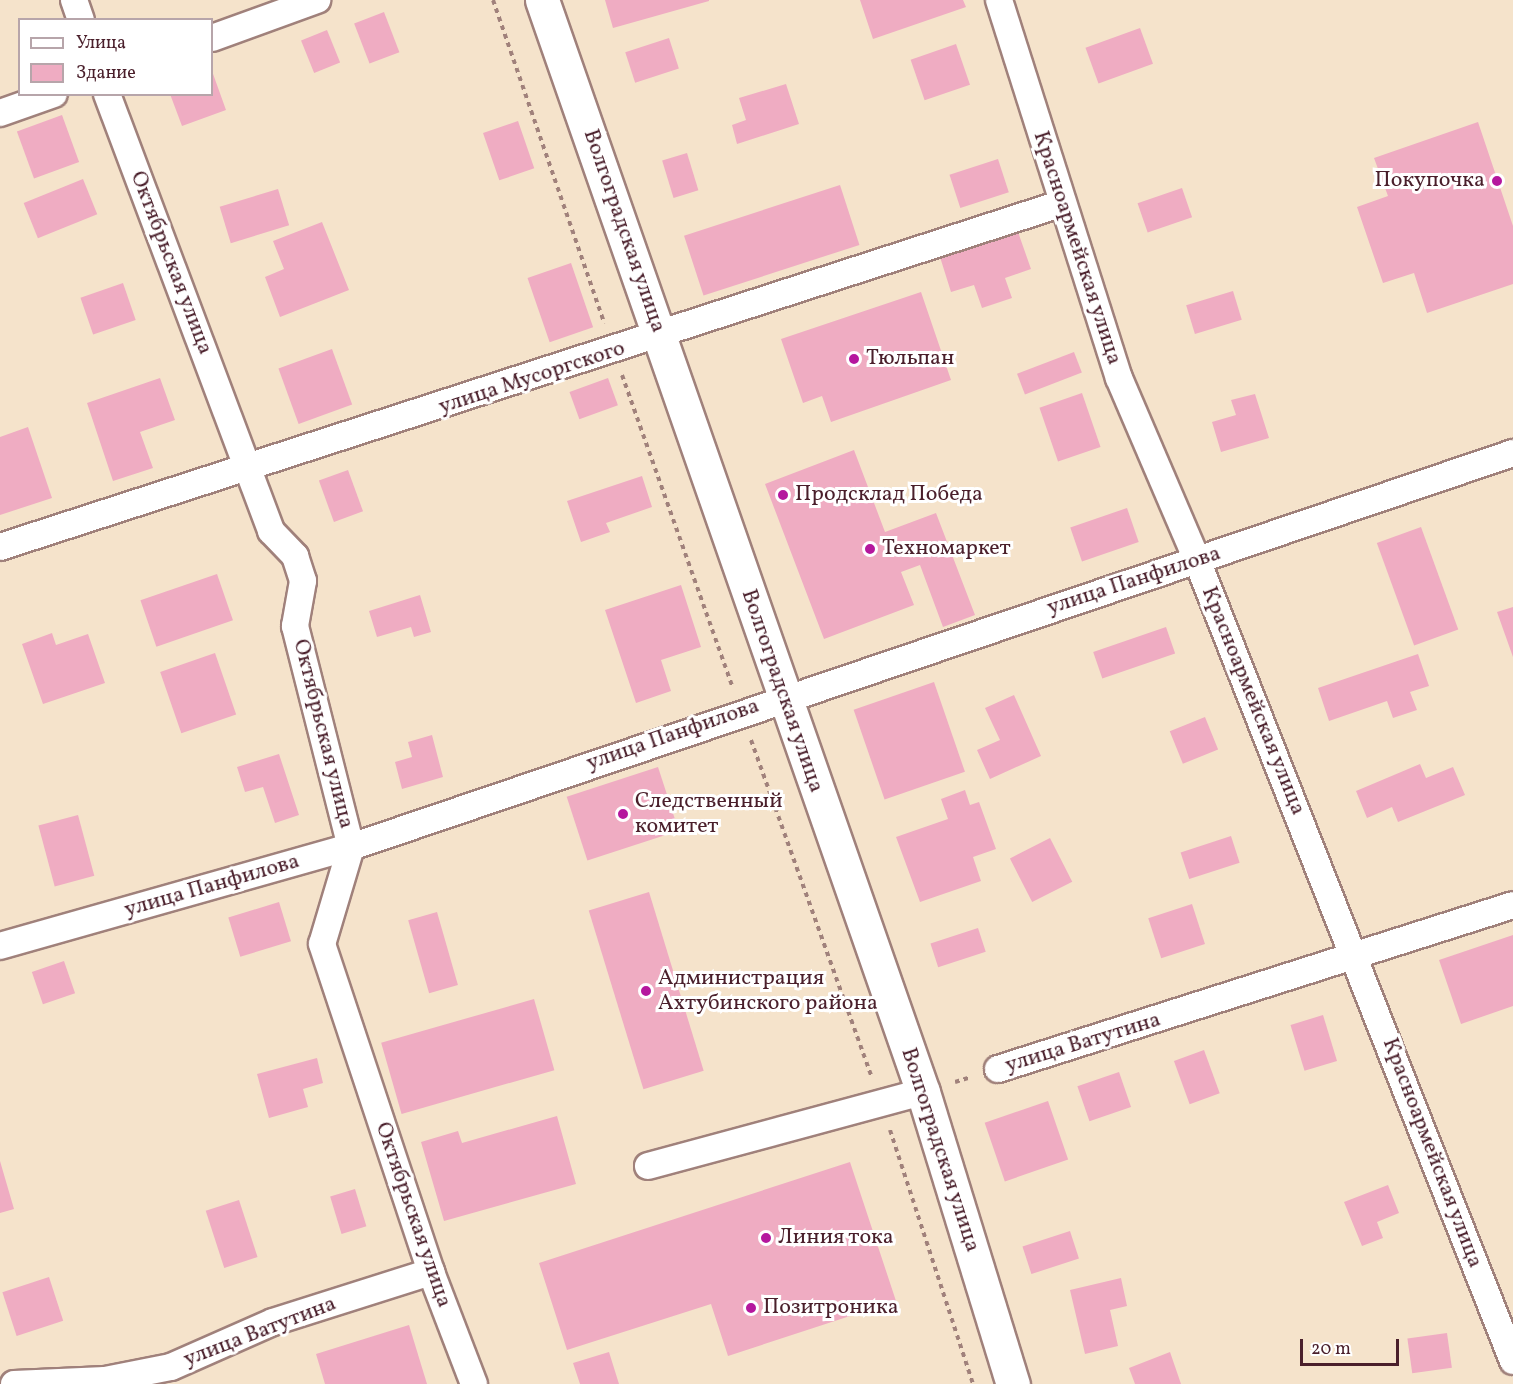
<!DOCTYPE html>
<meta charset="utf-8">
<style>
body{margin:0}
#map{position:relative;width:1513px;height:1384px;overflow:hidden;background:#f5e3cb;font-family:Vollkorn,serif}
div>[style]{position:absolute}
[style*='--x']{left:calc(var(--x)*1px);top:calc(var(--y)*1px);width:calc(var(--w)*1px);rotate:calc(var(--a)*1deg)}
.building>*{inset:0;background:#efacc2;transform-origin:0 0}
.path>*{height:4px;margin-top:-2px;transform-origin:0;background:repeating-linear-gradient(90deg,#a0817b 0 4.5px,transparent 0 9px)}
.roads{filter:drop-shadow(2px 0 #a0817b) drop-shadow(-2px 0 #a0817b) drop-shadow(0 2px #a0817b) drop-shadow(0 -2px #a0817b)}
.minor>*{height:26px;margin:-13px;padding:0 13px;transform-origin:13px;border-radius:13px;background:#fff}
.tertiary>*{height:33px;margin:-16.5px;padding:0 16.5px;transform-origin:16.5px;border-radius:16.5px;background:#fff}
.dots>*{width:16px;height:16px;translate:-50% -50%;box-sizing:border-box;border:3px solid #fff;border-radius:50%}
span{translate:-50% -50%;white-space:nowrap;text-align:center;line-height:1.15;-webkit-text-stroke:6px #fff;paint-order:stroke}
.poi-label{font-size:22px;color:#4a1f2b}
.right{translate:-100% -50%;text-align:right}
.left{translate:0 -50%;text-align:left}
.street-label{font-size:22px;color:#4a1f2b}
.legend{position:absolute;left:18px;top:18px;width:195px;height:78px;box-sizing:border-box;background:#fff;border:2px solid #b7a5aa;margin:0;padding:8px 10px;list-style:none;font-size:18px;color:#4a1f2b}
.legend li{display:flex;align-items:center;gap:12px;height:30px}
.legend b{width:30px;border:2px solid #b7a5aa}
.scale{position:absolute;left:1300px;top:1339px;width:99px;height:27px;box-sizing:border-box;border:3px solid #4a1f2b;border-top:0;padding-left:8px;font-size:18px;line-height:21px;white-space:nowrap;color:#4a1f2b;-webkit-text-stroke:4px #fff;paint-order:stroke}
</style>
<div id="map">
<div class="building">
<i style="clip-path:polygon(605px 0,709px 0,709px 1px,613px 28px)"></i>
<i style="clip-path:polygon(860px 0,963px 0,966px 7px,873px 39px)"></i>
<i style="left:384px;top:12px;width:43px;height:32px;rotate:69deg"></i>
<i style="left:1140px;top:28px;width:38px;height:58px;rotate:70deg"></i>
<i style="left:327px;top:30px;width:35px;height:28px;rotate:68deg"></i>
<i style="left:669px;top:38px;width:32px;height:46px;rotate:72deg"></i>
<i style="left:956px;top:44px;width:43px;height:48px;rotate:71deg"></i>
<i style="clip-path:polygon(212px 71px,226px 110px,182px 126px,170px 94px,212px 94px)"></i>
<i style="clip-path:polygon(786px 84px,799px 124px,737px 144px,732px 125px,746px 120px,739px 98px)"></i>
<i style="left:62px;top:115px;width:50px;height:48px;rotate:70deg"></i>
<i style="left:518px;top:121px;width:50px;height:37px;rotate:71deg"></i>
<i style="clip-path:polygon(1478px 122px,1513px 226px,1513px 284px,1427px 313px,1414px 273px,1383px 283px,1357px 207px,1388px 196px,1374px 158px)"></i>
<i style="left:687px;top:153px;width:39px;height:26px;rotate:73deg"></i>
<i style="left:998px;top:159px;width:35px;height:51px;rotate:72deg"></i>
<i style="left:83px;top:179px;width:38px;height:64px;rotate:68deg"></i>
<i style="left:840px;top:185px;width:63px;height:164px;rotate:72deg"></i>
<i style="left:1182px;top:188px;width:31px;height:47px;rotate:71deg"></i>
<i style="left:278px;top:189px;width:38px;height:61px;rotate:73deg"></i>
<i style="clip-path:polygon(322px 222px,349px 290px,280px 317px,265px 277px,284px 269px,273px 241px)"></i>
<i style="clip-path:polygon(1018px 232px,1031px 269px,1005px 278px,1012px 298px,982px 308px,974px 285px,951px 292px,940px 257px)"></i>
<i style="left:571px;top:263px;width:68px;height:46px;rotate:71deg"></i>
<i style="left:123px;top:283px;width:39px;height:45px;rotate:71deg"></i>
<i style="left:1233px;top:291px;width:30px;height:49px;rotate:73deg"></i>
<i style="clip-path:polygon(921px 292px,951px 380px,831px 422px,822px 396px,803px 403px,781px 339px)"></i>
<i style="left:332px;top:349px;width:59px;height:57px;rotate:70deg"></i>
<i style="left:1074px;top:352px;width:22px;height:61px;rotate:69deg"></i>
<i style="clip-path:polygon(160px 378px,175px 420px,140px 432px,153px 468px,113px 481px,87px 403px)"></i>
<i style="left:608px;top:378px;width:29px;height:41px;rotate:70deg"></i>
<i style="left:1082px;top:393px;width:57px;height:45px;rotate:71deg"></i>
<i style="clip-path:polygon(1255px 394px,1269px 438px,1221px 452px,1212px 422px,1236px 415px,1231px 400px)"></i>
<i style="clip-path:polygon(28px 427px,52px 498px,0 515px,0 437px)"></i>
<i style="clip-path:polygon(854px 450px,885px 532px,936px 513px,975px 615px,943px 627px,920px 565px,901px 572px,914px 605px,824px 639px,765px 484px)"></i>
<i style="left:348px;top:470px;width:44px;height:31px;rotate:70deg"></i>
<i style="clip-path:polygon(642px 476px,652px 507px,606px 523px,610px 532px,581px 542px,567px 501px)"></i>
<i style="left:1127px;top:508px;width:36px;height:60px;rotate:71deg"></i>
<i style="left:1421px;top:527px;width:109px;height:47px;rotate:70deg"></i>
<i style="left:217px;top:574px;width:49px;height:81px;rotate:71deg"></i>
<i style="clip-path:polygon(681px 585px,701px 647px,661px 660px,671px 691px,636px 703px,605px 610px)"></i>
<i style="clip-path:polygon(420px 595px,431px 632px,414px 637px,411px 627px,377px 637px,369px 611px)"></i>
<i style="clip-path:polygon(1513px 607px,1513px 657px,1497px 612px)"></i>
<i style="left:1166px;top:627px;width:28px;height:77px;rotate:71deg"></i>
<i style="clip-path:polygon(52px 633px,56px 645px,88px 634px,105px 683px,43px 704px,22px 644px)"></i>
<i style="left:215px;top:653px;width:65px;height:58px;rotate:71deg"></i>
<i style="clip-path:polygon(1418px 654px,1429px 686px,1410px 692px,1417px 710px,1393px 718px,1387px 701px,1329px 721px,1318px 688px)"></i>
<i style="left:934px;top:682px;width:95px;height:85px;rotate:71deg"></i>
<i style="clip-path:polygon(1014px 695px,1041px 756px,990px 779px,977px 750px,1000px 740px,985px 708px)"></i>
<i style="left:1205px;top:717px;width:35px;height:38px;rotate:68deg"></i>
<i style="clip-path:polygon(432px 735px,443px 777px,402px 789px,395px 762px,412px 757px,408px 742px)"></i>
<i style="clip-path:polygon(279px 754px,299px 815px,275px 823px,263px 787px,245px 792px,237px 767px)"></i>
<i style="clip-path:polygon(1420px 764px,1426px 778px,1453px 767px,1465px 795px,1398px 822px,1392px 807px,1367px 818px,1356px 791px)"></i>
<i style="left:658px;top:767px;width:67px;height:96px;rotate:72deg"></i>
<i style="clip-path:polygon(965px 790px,970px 805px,979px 802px,996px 849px,973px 857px,981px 881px,920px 902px,896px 837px,948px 819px,941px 799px)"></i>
<i style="left:78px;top:815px;width:63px;height:41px;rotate:75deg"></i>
<i style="left:1231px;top:836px;width:28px;height:53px;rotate:72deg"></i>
<i style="left:1050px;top:838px;width:49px;height:45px;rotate:63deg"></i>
<i style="left:649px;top:892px;width:187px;height:63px;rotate:73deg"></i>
<i style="left:279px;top:902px;width:41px;height:53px;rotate:73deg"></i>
<i style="left:1192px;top:904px;width:42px;height:46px;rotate:72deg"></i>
<i style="left:437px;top:912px;width:76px;height:30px;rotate:74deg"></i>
<i style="left:978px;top:928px;width:25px;height:50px;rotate:72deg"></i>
<i style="clip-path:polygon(1513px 935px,1513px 1006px,1461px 1024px,1439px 960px)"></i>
<i style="left:64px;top:961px;width:34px;height:34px;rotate:71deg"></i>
<i style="left:534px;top:999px;width:74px;height:159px;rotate:74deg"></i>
<i style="left:1323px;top:1015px;width:48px;height:34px;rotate:73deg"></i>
<i style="left:1204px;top:1050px;width:46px;height:32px;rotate:70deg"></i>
<i style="clip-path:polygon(317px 1058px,323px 1083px,303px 1089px,308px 1107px,269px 1118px,257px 1074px)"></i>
<i style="left:1119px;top:1072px;width:37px;height:44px;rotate:71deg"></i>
<i style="left:1048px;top:1101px;width:62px;height:67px;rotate:71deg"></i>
<i style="clip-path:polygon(557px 1116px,576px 1184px,444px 1221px,421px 1142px,458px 1131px,462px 1143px)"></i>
<i style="clip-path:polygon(0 1161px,14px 1209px,0 1213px)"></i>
<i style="clip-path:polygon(850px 1162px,896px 1301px,728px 1356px,711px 1304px,567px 1350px,539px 1263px)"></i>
<i style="clip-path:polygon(1388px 1185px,1399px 1213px,1377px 1222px,1383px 1238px,1362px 1246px,1344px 1202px)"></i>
<i style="left:355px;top:1189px;width:39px;height:26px;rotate:73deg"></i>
<i style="left:239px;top:1200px;width:60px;height:35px;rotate:72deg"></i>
<i style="left:1070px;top:1231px;width:29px;height:50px;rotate:72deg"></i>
<i style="left:49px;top:1277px;width:46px;height:49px;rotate:72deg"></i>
<i style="clip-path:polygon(1121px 1278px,1127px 1306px,1110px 1310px,1118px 1346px,1085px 1354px,1070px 1290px)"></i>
<i style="clip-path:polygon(409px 1325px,427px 1384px,325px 1384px,316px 1354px)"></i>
<i style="left:1447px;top:1333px;width:35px;height:40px;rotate:82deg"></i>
<i style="clip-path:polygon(609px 1352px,619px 1384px,580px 1384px,573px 1363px)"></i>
<i style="clip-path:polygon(1170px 1352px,1181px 1384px,1135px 1384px,1129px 1368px)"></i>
</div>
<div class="path">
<i style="--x:493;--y:0;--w:342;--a:71"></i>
<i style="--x:622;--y:375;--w:332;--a:70.5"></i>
<i style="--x:751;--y:740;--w:356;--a:70.3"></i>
<i style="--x:955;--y:1082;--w:17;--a:-17"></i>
<i style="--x:890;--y:1130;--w:267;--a:71.9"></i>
</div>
<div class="roads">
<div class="minor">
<i style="--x:74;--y:0;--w:21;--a:71"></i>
<i style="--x:999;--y:0;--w:397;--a:72.4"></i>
<i style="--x:1119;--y:378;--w:198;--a:66.8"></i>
<i style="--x:1197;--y:560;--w:861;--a:68.47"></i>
<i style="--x:212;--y:38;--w:112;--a:-19.9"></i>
<i style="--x:107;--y:94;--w:467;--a:69.4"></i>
<i style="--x:271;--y:531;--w:35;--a:46"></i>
<i style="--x:295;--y:556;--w:26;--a:72"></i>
<i style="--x:303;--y:581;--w:46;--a:100.1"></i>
<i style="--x:295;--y:626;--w:228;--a:75.8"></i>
<i style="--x:351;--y:847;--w:101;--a:106.6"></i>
<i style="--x:322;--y:944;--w:346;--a:71.6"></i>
<i style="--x:431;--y:1272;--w:120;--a:69"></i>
<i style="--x:0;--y:113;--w:57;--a:-19.4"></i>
<i style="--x:0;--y:547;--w:1117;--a:-17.93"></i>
<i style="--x:0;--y:946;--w:365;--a:-15.8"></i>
<i style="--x:351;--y:847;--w:1227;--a:-18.73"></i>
<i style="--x:998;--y:1069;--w:540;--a:-17.66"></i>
<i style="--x:648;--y:1166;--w:285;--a:-15.1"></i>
<i style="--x:14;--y:1384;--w:91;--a:-2.5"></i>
<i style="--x:105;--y:1380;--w:67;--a:-11.1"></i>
<i style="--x:171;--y:1367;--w:111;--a:-23.8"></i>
<i style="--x:273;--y:1322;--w:166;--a:-17.6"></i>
</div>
<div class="tertiary">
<i style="--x:542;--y:0;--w:1157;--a:70.77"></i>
<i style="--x:923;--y:1092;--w:306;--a:72.9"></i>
</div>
</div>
<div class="dots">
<i style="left:1497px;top:181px;background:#b5179e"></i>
<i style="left:854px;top:359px;background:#b5179e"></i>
<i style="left:783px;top:495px;background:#b5179e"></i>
<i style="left:870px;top:549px;background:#b5179e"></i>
<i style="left:623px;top:814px;background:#b5179e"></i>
<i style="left:646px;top:991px;background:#b5179e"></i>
<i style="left:766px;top:1238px;background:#b5179e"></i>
<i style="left:751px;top:1308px;background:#b5179e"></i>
</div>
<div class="poi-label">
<span class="right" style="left:1485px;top:181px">Покупочка</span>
<span class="left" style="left:866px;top:359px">Тюльпан</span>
<span class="left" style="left:795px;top:495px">Продсклад Победа</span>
<span class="left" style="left:882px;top:549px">Техномаркет</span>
<span class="left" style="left:635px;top:814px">Следственный<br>комитет</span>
<span class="left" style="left:658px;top:991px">Администрация<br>Ахтубинского района</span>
<span class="left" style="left:778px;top:1238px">Линия тока</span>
<span class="left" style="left:763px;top:1308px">Позитроника</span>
</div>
<div class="street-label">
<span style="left:624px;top:231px;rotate:71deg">Волгоградская улица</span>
<span style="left:1077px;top:248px;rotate:72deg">Красноармейская улица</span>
<span style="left:171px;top:263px;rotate:69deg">Октябрьская улица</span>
<span style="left:532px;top:378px;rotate:-18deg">улица Мусоргского</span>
<span style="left:1134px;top:581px;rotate:-18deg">улица Панфилова</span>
<span style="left:782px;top:691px;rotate:71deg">Волгоградская улица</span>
<span style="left:1253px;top:701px;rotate:68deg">Красноармейская улица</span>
<span style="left:323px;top:734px;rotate:76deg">Октябрьская улица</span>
<span style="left:673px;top:735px;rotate:-19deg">улица Панфилова</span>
<span style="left:212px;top:886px;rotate:-16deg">улица Панфилова</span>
<span style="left:1083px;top:1043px;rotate:-17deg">улица Ватутина</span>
<span style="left:940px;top:1150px;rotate:72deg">Волгоградская улица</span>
<span style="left:1432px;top:1153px;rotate:69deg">Красноармейская улица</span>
<span style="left:413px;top:1215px;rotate:71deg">Октябрьская улица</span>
<span style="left:260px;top:1332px;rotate:-21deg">улица Ватутина</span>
</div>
<ul class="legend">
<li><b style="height:8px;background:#fff"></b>Улица</li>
<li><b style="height:16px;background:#efacc2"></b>Здание</li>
</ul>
<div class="scale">20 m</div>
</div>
